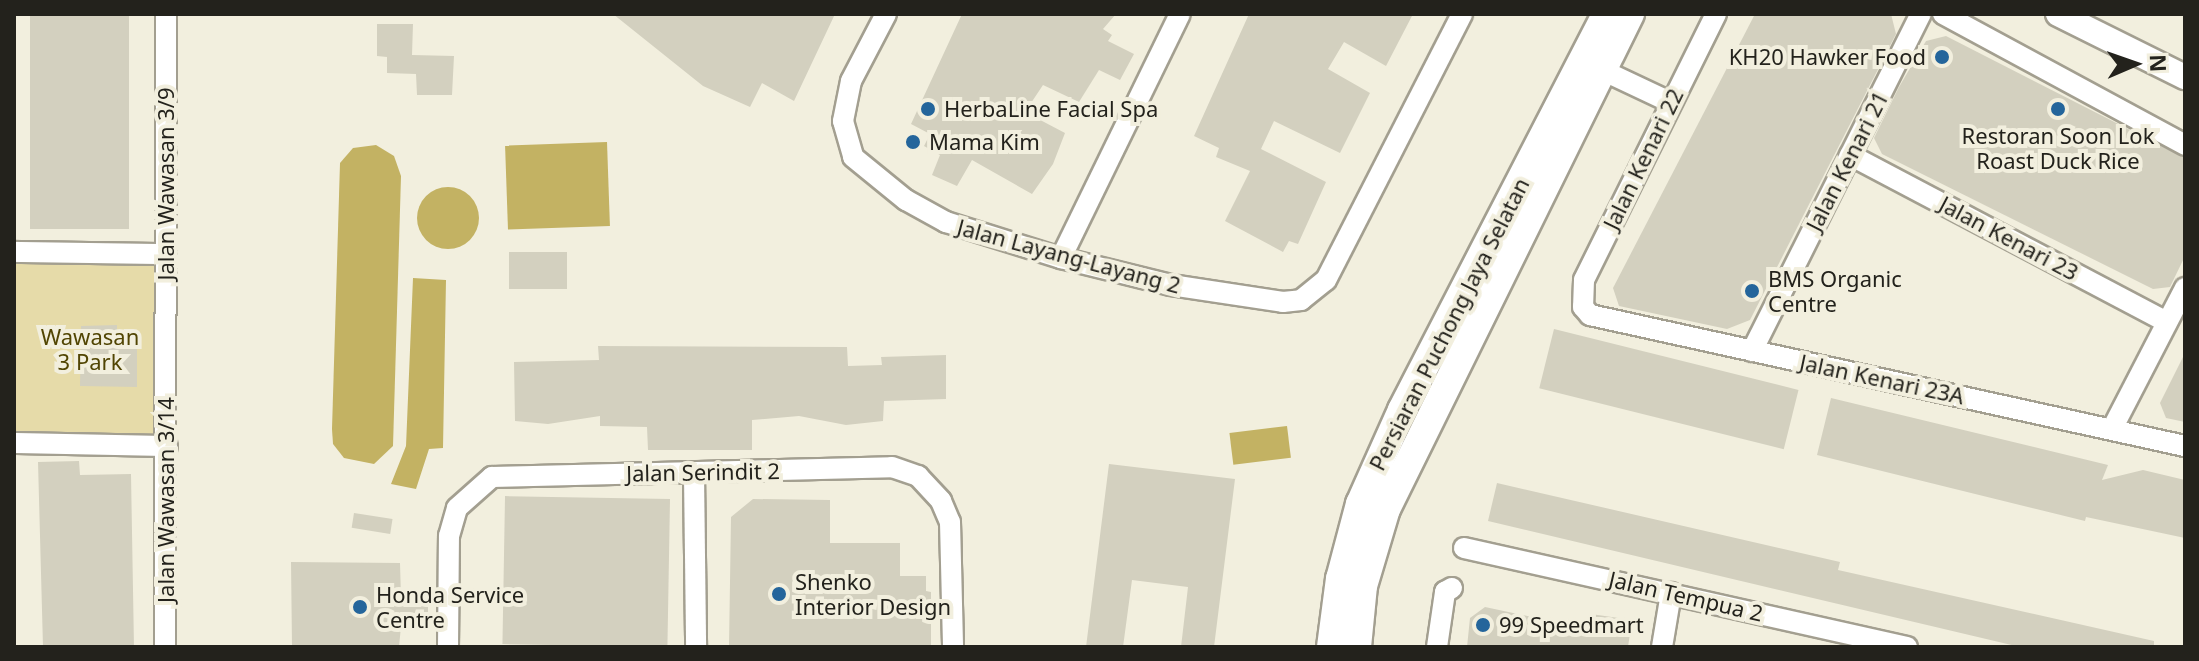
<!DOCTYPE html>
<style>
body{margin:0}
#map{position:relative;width:2199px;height:661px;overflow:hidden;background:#f2efde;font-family:"Noto Sans",sans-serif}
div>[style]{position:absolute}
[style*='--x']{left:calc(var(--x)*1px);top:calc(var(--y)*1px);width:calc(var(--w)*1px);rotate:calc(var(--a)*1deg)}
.green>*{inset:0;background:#e6dba9;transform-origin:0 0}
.forest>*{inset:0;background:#c3b263;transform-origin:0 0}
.round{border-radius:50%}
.building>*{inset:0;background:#d3d0bf;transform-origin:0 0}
.roads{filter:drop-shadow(2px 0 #a39f90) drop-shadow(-2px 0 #a39f90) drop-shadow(0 2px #a39f90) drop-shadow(0 -2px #a39f90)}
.minor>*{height:20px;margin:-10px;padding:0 10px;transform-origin:10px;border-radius:10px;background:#fff}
.tertiary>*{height:24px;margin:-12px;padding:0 12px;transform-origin:12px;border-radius:12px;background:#fff}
.secondary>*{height:28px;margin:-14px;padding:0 14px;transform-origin:14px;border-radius:14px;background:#fff}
.dots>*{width:22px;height:22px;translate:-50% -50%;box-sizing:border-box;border:4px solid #f2efde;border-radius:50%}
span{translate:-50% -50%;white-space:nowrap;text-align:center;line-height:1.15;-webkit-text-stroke:8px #f2efde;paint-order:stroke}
.poi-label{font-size:22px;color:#23221c}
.right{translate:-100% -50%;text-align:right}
.left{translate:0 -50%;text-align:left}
.street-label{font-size:22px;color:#23221c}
.park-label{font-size:22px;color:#514503}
.frame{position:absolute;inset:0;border:16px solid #23221c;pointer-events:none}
.north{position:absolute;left:2095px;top:24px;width:80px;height:80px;-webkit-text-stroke:6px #f2efde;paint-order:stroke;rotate:88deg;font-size:22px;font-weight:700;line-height:32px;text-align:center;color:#23221c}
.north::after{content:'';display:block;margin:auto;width:28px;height:36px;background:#23221c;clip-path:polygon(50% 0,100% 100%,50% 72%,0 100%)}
</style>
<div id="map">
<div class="green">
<i style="left:14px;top:254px;width:151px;height:190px"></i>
</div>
<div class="forest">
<i style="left:607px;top:142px;width:84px;height:102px;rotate:88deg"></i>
<i style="clip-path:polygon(376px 145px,394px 156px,401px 176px,393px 446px,374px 464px,344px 458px,333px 444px,332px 429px,340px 163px,353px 148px)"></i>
<i class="round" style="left:417px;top:187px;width:62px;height:62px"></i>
<i style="clip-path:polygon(413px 278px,446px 280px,443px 448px,429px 449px,416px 489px,391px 484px,406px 446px)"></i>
<i style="left:1287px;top:426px;width:32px;height:58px;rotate:83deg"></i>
</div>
<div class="building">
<i style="left:30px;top:14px;width:99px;height:215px"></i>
<i style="clip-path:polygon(613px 14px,835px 14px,794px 101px,762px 83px,750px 107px,703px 86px)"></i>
<i style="clip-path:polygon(962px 14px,1116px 14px,1103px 29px,1112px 35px,1108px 41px,1134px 54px,1120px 80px,1099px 70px,1079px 102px,1043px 85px,1025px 112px,1065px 133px,1053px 164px,1032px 194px,972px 160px,957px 186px,932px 175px,940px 155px,924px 146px,930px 134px,911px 124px)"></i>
<i style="clip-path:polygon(1249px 14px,1413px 14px,1386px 66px,1344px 42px,1328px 69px,1370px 93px,1340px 153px,1274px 121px,1261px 149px,1326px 182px,1298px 244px,1289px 241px,1283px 252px,1225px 221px,1250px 171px,1216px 157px,1219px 148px,1194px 136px)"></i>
<i style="clip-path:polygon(1755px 14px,1891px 14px,1896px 34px,1750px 320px,1727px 329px,1619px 306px,1613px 288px)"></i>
<i style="clip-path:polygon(377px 24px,413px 24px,412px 55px,454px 56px,452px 95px,417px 95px,416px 74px,387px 73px,387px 57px,377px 56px)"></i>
<i style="clip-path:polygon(1946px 36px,2185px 158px,2185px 256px,2170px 287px,2153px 289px,1882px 154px,1874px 138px,1899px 87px,1926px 41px)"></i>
<i style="left:509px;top:252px;width:58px;height:37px"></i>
<i style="clip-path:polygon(117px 325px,117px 342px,137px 342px,137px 387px,80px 386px,81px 326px)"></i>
<i style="left:1554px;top:329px;width:252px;height:61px;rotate:14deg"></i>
<i style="clip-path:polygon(598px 346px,847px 347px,848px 366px,882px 365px,881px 357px,946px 355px,946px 399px,884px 401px,883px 421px,846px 425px,799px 416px,752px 420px,752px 450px,648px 450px,647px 427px,600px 426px,600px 416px,548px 424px,515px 421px,514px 362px,599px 360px)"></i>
<i style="clip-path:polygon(2185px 353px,2185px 422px,2166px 418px,2160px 403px)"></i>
<i style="clip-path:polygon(1831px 398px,2108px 465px,2102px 480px,2143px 470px,2185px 480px,2185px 538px,2086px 517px,2085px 521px,1817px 455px)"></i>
<i style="clip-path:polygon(79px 461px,80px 475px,131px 474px,134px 647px,43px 647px,38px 462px)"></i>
<i style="clip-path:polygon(1109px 464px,1235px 479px,1214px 647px,1181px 647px,1188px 587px,1132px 580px,1123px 647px,1086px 647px)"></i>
<i style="clip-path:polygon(1497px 483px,1840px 562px,1838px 570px,2154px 641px,2154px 647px,2020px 647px,1488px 521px)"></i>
<i style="left:670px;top:499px;width:148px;height:165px;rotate:91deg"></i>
<i style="clip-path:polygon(753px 499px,830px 500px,830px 543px,900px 543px,900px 576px,926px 576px,926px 591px,931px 592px,931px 647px,729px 647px,731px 517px)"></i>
<i style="left:354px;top:513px;width:39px;height:15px;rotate:9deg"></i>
<i style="clip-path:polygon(291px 562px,400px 563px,401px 598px,428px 598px,428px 616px,402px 616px,399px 647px,292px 647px)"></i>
<i style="clip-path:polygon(1485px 607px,1589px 629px,1591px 614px,1632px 620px,1628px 647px,1467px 647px,1470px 618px)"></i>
</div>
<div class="roads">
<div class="minor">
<i style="--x:886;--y:14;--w:76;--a:117.6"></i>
<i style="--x:851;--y:81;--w:41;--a:101.3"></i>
<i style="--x:843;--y:121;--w:37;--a:74"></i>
<i style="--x:853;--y:157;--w:68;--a:39.1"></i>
<i style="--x:906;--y:200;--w:46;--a:28.8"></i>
<i style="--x:946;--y:222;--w:121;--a:17.4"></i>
<i style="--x:1061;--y:258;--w:113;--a:13.8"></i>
<i style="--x:1171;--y:285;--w:113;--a:8.6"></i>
<i style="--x:1283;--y:302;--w:18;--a:-6"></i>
<i style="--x:1301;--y:300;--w:32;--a:-39"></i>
<i style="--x:1326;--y:280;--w:299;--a:-62.9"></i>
<i style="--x:1716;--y:14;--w:297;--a:116.4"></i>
<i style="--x:1584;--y:280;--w:27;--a:92"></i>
<i style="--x:1583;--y:307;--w:11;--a:49"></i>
<i style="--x:1590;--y:315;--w:609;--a:12.42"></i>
<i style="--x:1943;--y:14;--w:275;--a:28.4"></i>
<i style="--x:1602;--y:70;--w:75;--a:25.2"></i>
<i style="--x:1850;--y:155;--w:358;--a:27.8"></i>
<i style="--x:14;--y:252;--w:151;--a:0.8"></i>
<i style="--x:1061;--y:258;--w:271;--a:-64"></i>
<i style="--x:1752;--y:351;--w:377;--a:-63.4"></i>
<i style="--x:2112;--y:429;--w:159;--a:-62.6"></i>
<i style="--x:14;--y:443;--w:153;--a:1.1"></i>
<i style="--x:694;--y:474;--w:173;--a:89.3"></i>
<i style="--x:1464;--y:548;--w:454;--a:12.6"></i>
<i style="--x:165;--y:647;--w:633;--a:-89.91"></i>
<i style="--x:448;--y:647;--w:111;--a:-89.5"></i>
<i style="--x:449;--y:536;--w:29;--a:-74"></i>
<i style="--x:457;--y:508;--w:47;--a:-41.5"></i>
<i style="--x:492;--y:477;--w:400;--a:-1.4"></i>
<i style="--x:892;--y:467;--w:28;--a:19"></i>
<i style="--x:918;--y:476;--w:34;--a:47"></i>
<i style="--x:941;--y:501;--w:23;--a:67"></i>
<i style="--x:950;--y:522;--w:125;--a:88.6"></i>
<i style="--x:1437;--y:647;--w:56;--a:-81.7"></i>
<i style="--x:1445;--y:592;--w:8;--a:-30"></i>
<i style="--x:1662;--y:647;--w:55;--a:-80.5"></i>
</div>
<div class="tertiary">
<i style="--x:2058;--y:14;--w:142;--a:26.4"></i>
</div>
<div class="secondary">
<i style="--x:1331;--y:647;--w:69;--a:-82.5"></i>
<i style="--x:1340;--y:579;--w:78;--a:-75.1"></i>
<i style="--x:1360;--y:504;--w:103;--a:-65.9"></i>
<i style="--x:1402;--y:410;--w:445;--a:-62.7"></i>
<i style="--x:1357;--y:647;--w:61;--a:-84.4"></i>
<i style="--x:1363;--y:586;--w:80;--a:-73.4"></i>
<i style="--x:1386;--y:509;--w:552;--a:-63.76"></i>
</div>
</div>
<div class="dots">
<i style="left:1942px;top:57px;background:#24659b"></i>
<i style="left:928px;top:109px;background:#24659b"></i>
<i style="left:2058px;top:109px;background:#24659b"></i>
<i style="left:913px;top:142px;background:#24659b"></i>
<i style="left:1752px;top:291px;background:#24659b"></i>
<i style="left:779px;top:594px;background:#24659b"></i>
<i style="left:360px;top:607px;background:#24659b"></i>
<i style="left:1483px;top:625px;background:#24659b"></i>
</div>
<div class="poi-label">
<span class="right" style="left:1926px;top:57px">KH20 Hawker Food</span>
<span class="left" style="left:944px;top:109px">HerbaLine Facial Spa</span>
<span style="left:2058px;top:148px">Restoran Soon Lok<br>Roast Duck Rice</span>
<span class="left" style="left:929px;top:142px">Mama Kim</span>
<span class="left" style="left:1768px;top:291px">BMS Organic<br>Centre</span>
<span class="left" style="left:795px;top:594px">Shenko<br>Interior Design</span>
<span class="left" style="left:376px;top:607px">Honda Service<br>Centre</span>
<span class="left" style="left:1499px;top:625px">99 Speedmart</span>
</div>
<div class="street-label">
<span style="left:1643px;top:159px;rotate:-64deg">Jalan Kenari 22</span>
<span style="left:1847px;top:161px;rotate:-63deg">Jalan Kenari 21</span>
<span style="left:166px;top:184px;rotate:-90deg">Jalan Wawasan 3/9</span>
<span style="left:2009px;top:238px;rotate:28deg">Jalan Kenari 23</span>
<span style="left:1069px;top:256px;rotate:15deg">Jalan Layang-Layang 2</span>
<span style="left:1449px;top:324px;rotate:-63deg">Persiaran Puchong Jaya Selatan</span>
<span style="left:1882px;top:379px;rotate:12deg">Jalan Kenari 23A</span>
<span style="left:703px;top:472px;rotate:-1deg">Jalan Serindit 2</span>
<span style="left:166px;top:500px;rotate:-90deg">Jalan Wawasan 3/14</span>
<span style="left:1686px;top:596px;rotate:13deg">Jalan Tempua 2</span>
</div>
<div class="park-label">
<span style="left:90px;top:349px">Wawasan<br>3 Park</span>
</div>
<div class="frame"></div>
<div class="north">N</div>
</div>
